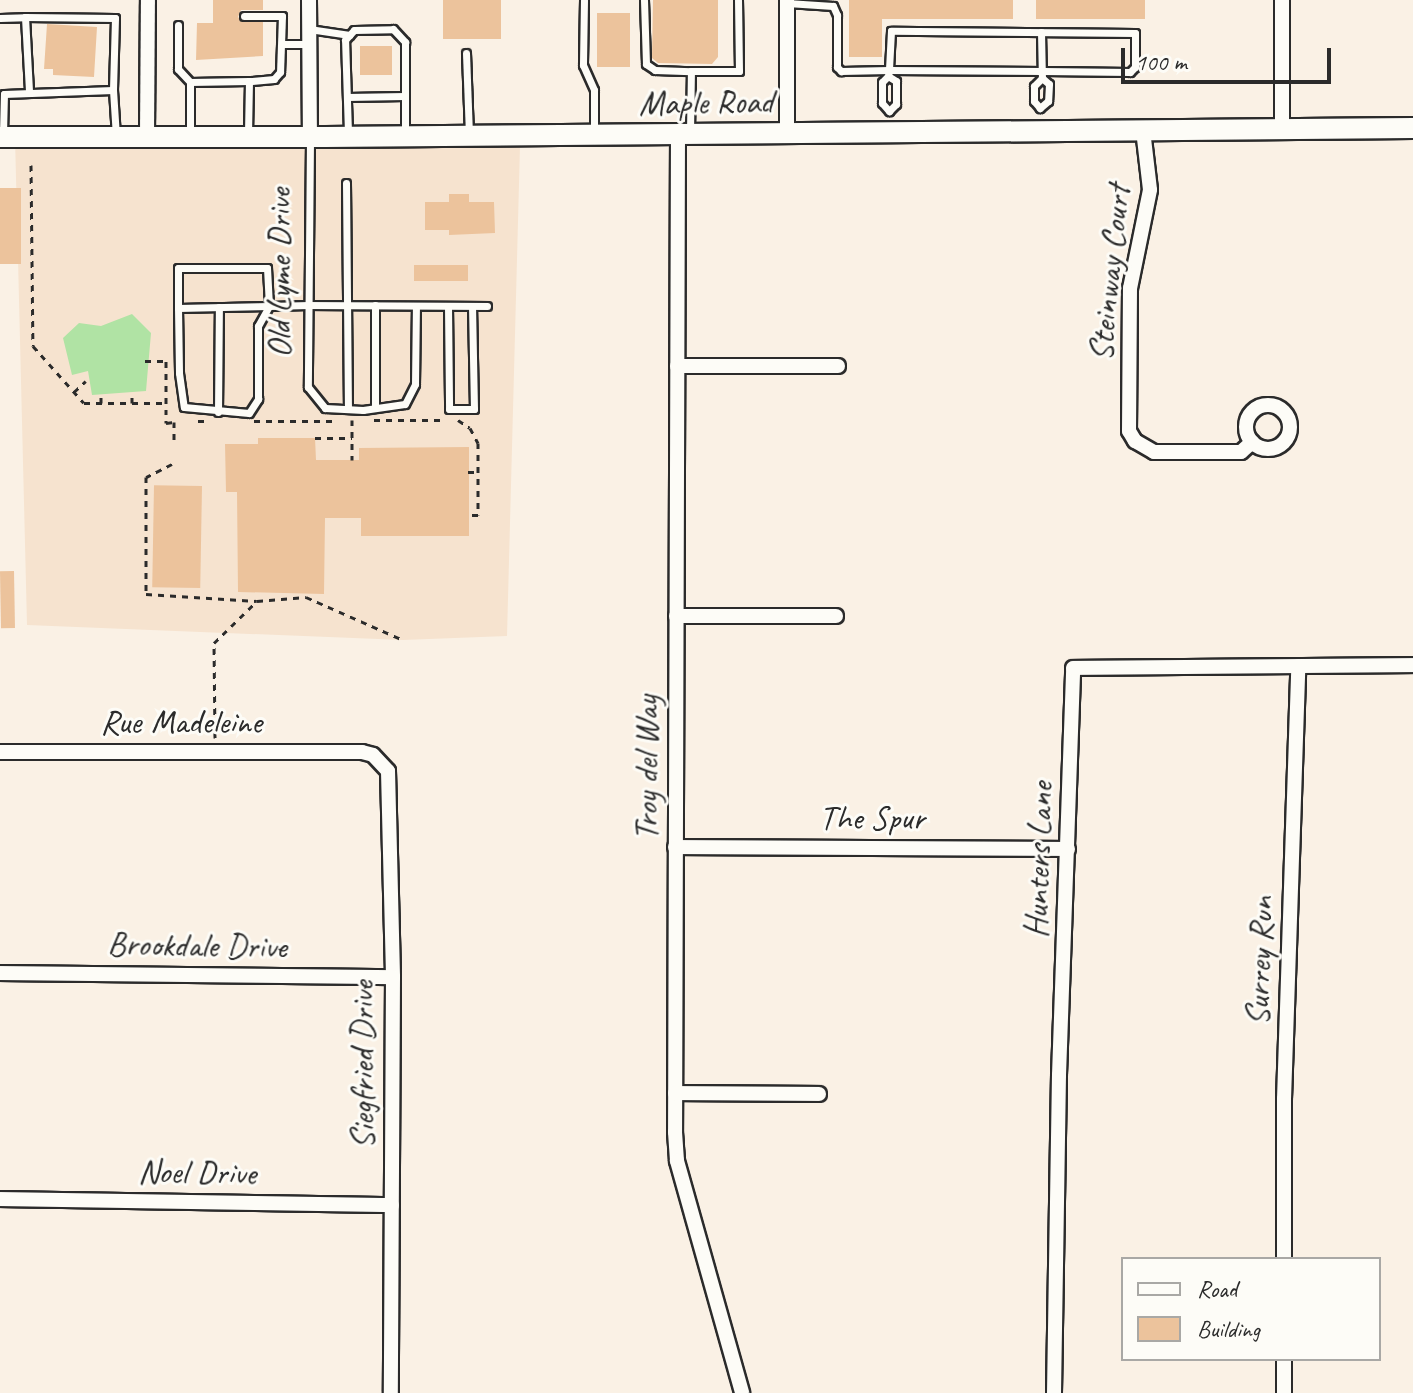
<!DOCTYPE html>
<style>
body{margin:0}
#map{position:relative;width:1413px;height:1393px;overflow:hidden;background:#faf1e5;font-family:Caveat,sans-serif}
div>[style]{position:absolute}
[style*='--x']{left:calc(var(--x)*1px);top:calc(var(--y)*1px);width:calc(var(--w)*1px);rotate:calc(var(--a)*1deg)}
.built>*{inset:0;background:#f6e3cf}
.green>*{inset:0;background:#b0e3a4}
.building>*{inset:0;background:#ecc39c;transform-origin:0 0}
.path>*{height:3px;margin-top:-1.5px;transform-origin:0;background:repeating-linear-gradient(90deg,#2b2b2b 0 6px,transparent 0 12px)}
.roads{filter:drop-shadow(2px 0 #2b2b2b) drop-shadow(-2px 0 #2b2b2b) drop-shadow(0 2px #2b2b2b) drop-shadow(0 -2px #2b2b2b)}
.lane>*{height:7px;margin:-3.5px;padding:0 3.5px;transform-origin:3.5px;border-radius:3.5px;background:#fdfcf7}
.street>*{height:14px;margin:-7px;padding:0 7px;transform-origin:7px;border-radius:7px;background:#fdfcf7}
.street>.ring{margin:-7px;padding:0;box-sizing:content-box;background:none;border:14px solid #fdfcf7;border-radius:50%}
.secondary>*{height:20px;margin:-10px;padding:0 10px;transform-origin:10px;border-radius:10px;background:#fdfcf7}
span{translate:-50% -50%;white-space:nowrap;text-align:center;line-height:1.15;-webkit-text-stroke:6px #fdfcf7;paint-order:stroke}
.street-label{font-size:34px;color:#2b2b2b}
.legend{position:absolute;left:1121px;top:1257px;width:260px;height:104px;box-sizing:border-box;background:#fdfcf7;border:2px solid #a9a8a5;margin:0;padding:10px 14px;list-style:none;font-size:24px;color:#2b2b2b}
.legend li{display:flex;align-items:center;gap:16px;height:40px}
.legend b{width:40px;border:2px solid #a9a8a5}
.scale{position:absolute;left:1121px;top:48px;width:210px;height:36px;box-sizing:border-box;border:4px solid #2b2b2b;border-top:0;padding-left:10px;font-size:24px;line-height:28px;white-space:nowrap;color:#2b2b2b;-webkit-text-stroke:6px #fdfcf7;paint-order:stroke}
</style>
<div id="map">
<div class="built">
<i style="clip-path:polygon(15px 137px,310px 137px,520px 146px,507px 636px,403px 640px,27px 625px)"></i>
</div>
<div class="green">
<i style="clip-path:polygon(132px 314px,151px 333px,146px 391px,92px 395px,88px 371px,72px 375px,63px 338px,79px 323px,101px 326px)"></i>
</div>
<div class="building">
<i style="clip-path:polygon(213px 0,263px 0,263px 10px,241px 10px,238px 17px,243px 22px,263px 22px,263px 56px,196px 60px,197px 23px,213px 23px)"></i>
<i style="left:443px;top:0;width:58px;height:39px"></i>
<i style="clip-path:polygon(653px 0,718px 0,718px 57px,712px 64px,658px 63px,652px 58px)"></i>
<i style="clip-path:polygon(849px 0,1013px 0,1013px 19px,882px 19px,882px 57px,849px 57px)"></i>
<i style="left:1036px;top:0;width:109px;height:19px"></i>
<i style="left:597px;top:13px;width:33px;height:54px"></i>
<i style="clip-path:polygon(47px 24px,97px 27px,94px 77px,53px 75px,53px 69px,44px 69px)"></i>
<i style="left:360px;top:46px;width:32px;height:29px"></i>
<i style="left:0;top:188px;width:21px;height:76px"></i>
<i style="clip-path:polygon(449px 194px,469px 194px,469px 202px,494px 202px,495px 233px,449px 235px,449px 230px,425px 230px,425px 202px,449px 202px)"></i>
<i style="left:468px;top:265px;width:16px;height:54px;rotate:90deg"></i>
<i style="clip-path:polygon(258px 438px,315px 438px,316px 460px,359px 460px,359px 448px,469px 447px,469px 536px,361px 536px,361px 518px,325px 518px,324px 594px,238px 592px,237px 492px,226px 492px,225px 444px,258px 444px)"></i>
<i style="left:202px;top:486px;width:102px;height:48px;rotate:91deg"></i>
<i style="left:14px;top:571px;width:57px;height:14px;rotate:89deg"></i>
</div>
<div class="path">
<i style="--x:31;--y:165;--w:181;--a:89.4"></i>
<i style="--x:33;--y:346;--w:76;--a:48.2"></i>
<i style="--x:84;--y:403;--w:82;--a:0"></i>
<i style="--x:145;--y:361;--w:21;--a:0"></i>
<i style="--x:166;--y:361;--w:62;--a:90"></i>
<i style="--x:166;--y:423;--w:8;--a:-7"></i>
<i style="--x:174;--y:422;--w:23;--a:90"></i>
<i style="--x:74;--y:392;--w:16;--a:-43"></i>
<i style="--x:101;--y:403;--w:9;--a:-90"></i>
<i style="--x:132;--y:403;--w:11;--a:-90"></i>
<i style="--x:352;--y:420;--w:40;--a:90"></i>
<i style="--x:374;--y:420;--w:72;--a:0"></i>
<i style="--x:458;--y:420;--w:14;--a:34"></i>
<i style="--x:470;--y:428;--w:17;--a:62"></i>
<i style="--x:478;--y:443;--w:72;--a:90"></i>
<i style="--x:478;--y:515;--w:8;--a:180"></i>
<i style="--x:198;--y:421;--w:12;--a:0"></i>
<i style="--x:254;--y:421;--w:84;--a:0"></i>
<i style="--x:315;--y:438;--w:37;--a:0"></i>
<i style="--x:172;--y:464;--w:29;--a:153"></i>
<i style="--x:146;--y:477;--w:117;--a:90"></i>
<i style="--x:146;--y:594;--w:111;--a:3.6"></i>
<i style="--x:468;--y:472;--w:10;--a:0"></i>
<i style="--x:215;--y:738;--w:95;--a:-90.6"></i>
<i style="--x:214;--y:643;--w:60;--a:-44.3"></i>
<i style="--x:257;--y:601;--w:49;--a:-4.7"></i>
<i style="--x:306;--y:597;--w:106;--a:23.9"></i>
</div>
<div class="roads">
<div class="lane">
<i style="--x:584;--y:0;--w:65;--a:90.9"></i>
<i style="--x:583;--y:65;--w:27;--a:66"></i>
<i style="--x:594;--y:90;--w:43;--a:90"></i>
<i style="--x:644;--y:0;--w:64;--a:88.2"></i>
<i style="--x:646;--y:64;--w:11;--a:34"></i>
<i style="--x:655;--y:70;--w:36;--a:2"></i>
<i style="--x:787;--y:3;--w:46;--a:3.7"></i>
<i style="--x:833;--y:6;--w:10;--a:66"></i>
<i style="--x:837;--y:15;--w:52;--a:90"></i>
<i style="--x:837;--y:67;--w:6;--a:45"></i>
<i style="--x:841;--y:71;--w:48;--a:-1.2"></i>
<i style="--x:889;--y:70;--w:154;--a:0.4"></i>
<i style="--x:1043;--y:71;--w:87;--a:0.7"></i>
<i style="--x:1130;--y:72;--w:7;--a:-45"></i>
<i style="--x:1135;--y:67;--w:34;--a:-90"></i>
<i style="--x:1135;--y:33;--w:244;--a:-179.5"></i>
<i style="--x:891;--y:31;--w:39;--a:93"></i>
<i style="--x:889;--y:70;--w:6;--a:99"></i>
<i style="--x:888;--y:76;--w:8;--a:135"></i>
<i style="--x:882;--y:82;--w:21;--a:90"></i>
<i style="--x:882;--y:103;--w:11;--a:49"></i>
<i style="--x:889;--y:111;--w:10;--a:-45"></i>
<i style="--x:896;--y:104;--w:23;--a:-90"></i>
<i style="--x:896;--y:81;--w:9;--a:-148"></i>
<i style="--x:244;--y:16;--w:38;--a:0"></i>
<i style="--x:282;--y:16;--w:56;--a:92"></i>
<i style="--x:280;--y:72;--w:9;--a:131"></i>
<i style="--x:274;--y:79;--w:25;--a:175"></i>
<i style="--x:249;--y:81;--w:53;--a:91.1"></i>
<i style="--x:25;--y:17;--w:90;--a:0.6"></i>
<i style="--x:115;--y:18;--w:72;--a:91.6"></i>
<i style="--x:0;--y:18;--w:25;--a:-2"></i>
<i style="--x:25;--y:17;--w:74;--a:86.9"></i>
<i style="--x:178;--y:25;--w:44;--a:90"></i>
<i style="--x:178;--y:69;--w:18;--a:47"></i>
<i style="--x:309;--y:29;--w:41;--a:8.3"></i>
<i style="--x:1041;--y:32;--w:46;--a:88.8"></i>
<i style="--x:1042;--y:78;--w:9;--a:41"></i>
<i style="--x:1049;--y:84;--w:17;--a:93"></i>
<i style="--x:1048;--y:101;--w:11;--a:139"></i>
<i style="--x:1040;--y:108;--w:9;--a:-131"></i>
<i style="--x:1034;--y:101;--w:15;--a:-90"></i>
<i style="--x:1034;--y:86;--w:11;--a:-45"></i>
<i style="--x:283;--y:44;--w:25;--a:0"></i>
<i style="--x:466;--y:53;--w:82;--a:87.9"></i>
<i style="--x:347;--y:97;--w:58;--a:-1"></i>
<i style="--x:690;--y:132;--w:61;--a:-89.1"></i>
<i style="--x:691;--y:71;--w:48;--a:0"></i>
<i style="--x:739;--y:71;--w:71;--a:-90.8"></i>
<i style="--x:348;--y:133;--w:93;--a:-91.8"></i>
<i style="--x:345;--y:40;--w:13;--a:-48"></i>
<i style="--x:354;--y:30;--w:39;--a:-1"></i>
<i style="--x:393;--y:29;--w:18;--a:47"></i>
<i style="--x:405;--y:42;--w:93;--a:90"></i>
<i style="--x:3;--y:134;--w:40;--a:-88.6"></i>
<i style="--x:4;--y:94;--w:109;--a:-2.1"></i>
<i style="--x:113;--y:90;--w:46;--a:86.3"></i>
<i style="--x:190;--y:134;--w:52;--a:-90"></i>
<i style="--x:190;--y:82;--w:59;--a:-1"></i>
<i style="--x:310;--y:140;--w:247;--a:90.5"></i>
<i style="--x:308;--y:387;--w:27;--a:51"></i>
<i style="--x:325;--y:408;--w:38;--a:3"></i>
<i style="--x:363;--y:410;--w:42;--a:-8.1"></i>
<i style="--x:405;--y:404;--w:22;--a:-63"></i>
<i style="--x:415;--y:384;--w:78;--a:-89.3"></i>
<i style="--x:346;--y:183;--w:226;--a:89.5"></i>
<i style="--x:448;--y:306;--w:103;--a:89.4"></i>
<i style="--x:449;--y:409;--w:25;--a:0"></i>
<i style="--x:474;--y:409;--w:103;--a:-91.1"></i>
<i style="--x:178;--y:308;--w:65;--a:89.1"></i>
<i style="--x:179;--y:373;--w:34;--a:82"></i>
<i style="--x:184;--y:407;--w:65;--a:5.3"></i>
<i style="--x:249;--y:413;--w:17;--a:-57"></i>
<i style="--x:258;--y:399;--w:73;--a:-90"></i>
<i style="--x:258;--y:326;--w:23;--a:-61"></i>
<i style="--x:269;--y:306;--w:38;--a:-93"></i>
<i style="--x:267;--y:268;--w:89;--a:180"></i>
<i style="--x:178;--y:268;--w:40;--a:90"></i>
<i style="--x:178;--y:308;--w:91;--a:-1.3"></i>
<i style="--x:269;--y:306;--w:40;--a:-1.4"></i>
<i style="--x:309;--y:305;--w:178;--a:0.3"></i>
<i style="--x:375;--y:408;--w:103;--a:-90"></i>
<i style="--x:218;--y:412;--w:105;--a:-89.5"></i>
</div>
<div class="street">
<i style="--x:309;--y:0;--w:137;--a:89.6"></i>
<i style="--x:787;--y:0;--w:134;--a:90"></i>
<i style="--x:1282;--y:129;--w:129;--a:-90"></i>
<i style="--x:1143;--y:130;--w:60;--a:83.3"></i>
<i style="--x:1150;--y:190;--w:100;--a:101.5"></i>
<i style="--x:1130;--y:288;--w:143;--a:90.4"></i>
<i style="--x:1129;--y:431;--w:12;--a:59"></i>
<i style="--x:1135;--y:441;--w:22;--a:30"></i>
<i style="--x:1154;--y:452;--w:87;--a:0"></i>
<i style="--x:1241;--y:452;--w:15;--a:-42"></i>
<i style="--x:147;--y:135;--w:135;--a:-89.6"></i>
<i style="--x:678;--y:135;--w:997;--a:90.17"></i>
<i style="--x:675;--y:1132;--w:29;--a:86"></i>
<i style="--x:677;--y:1161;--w:241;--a:74.3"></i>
<i style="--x:677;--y:366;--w:161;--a:0"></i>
<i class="ring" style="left:1246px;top:405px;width:30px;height:30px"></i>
<i style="--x:676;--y:616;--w:160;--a:0"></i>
<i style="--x:0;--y:752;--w:362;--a:0"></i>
<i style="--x:362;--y:752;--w:11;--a:15"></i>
<i style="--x:373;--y:755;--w:22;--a:47"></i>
<i style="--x:388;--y:771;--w:206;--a:88.6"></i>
<i style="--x:393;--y:977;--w:416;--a:90.3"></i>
<i style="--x:675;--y:847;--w:393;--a:0.3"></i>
<i style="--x:0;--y:973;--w:393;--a:0.6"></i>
<i style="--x:675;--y:1093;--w:144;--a:0.4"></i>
<i style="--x:0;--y:1199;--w:392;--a:0.9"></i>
<i style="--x:1284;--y:1259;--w:160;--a:-90"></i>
<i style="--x:1284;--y:1099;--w:433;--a:-88.1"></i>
<i style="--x:1284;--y:1359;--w:34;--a:90"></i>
<i style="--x:1054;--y:1393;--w:318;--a:-89.1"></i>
<i style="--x:1059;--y:1075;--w:407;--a:-88"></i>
<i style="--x:1073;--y:668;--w:340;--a:-0.5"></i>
</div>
<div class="secondary">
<i style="--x:0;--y:137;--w:325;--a:0"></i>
<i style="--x:325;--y:137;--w:1088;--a:-0.47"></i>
</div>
</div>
<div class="street-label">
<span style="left:706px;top:102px;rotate:-1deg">Maple Road</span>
<span style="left:279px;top:273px;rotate:-90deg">Old Lyme Drive</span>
<span style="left:1109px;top:273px;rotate:-84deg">Steinway Court</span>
<span style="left:181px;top:722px">Rue Madeleine</span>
<span style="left:646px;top:768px;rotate:-90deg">Troy del Way</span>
<span style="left:872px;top:818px">The Spur</span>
<span style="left:1038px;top:860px;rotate:-88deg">Hunters Lane</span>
<span style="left:197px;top:945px;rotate:1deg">Brookdale Drive</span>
<span style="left:1259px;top:961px;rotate:-88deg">Surrey Run</span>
<span style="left:362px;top:1065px;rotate:-90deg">Siegfried Drive</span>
<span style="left:197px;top:1172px;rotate:1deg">Noel Drive</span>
</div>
<ul class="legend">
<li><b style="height:10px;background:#fdfcf7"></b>Road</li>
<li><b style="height:22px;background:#ecc39c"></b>Building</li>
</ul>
<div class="scale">100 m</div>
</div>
